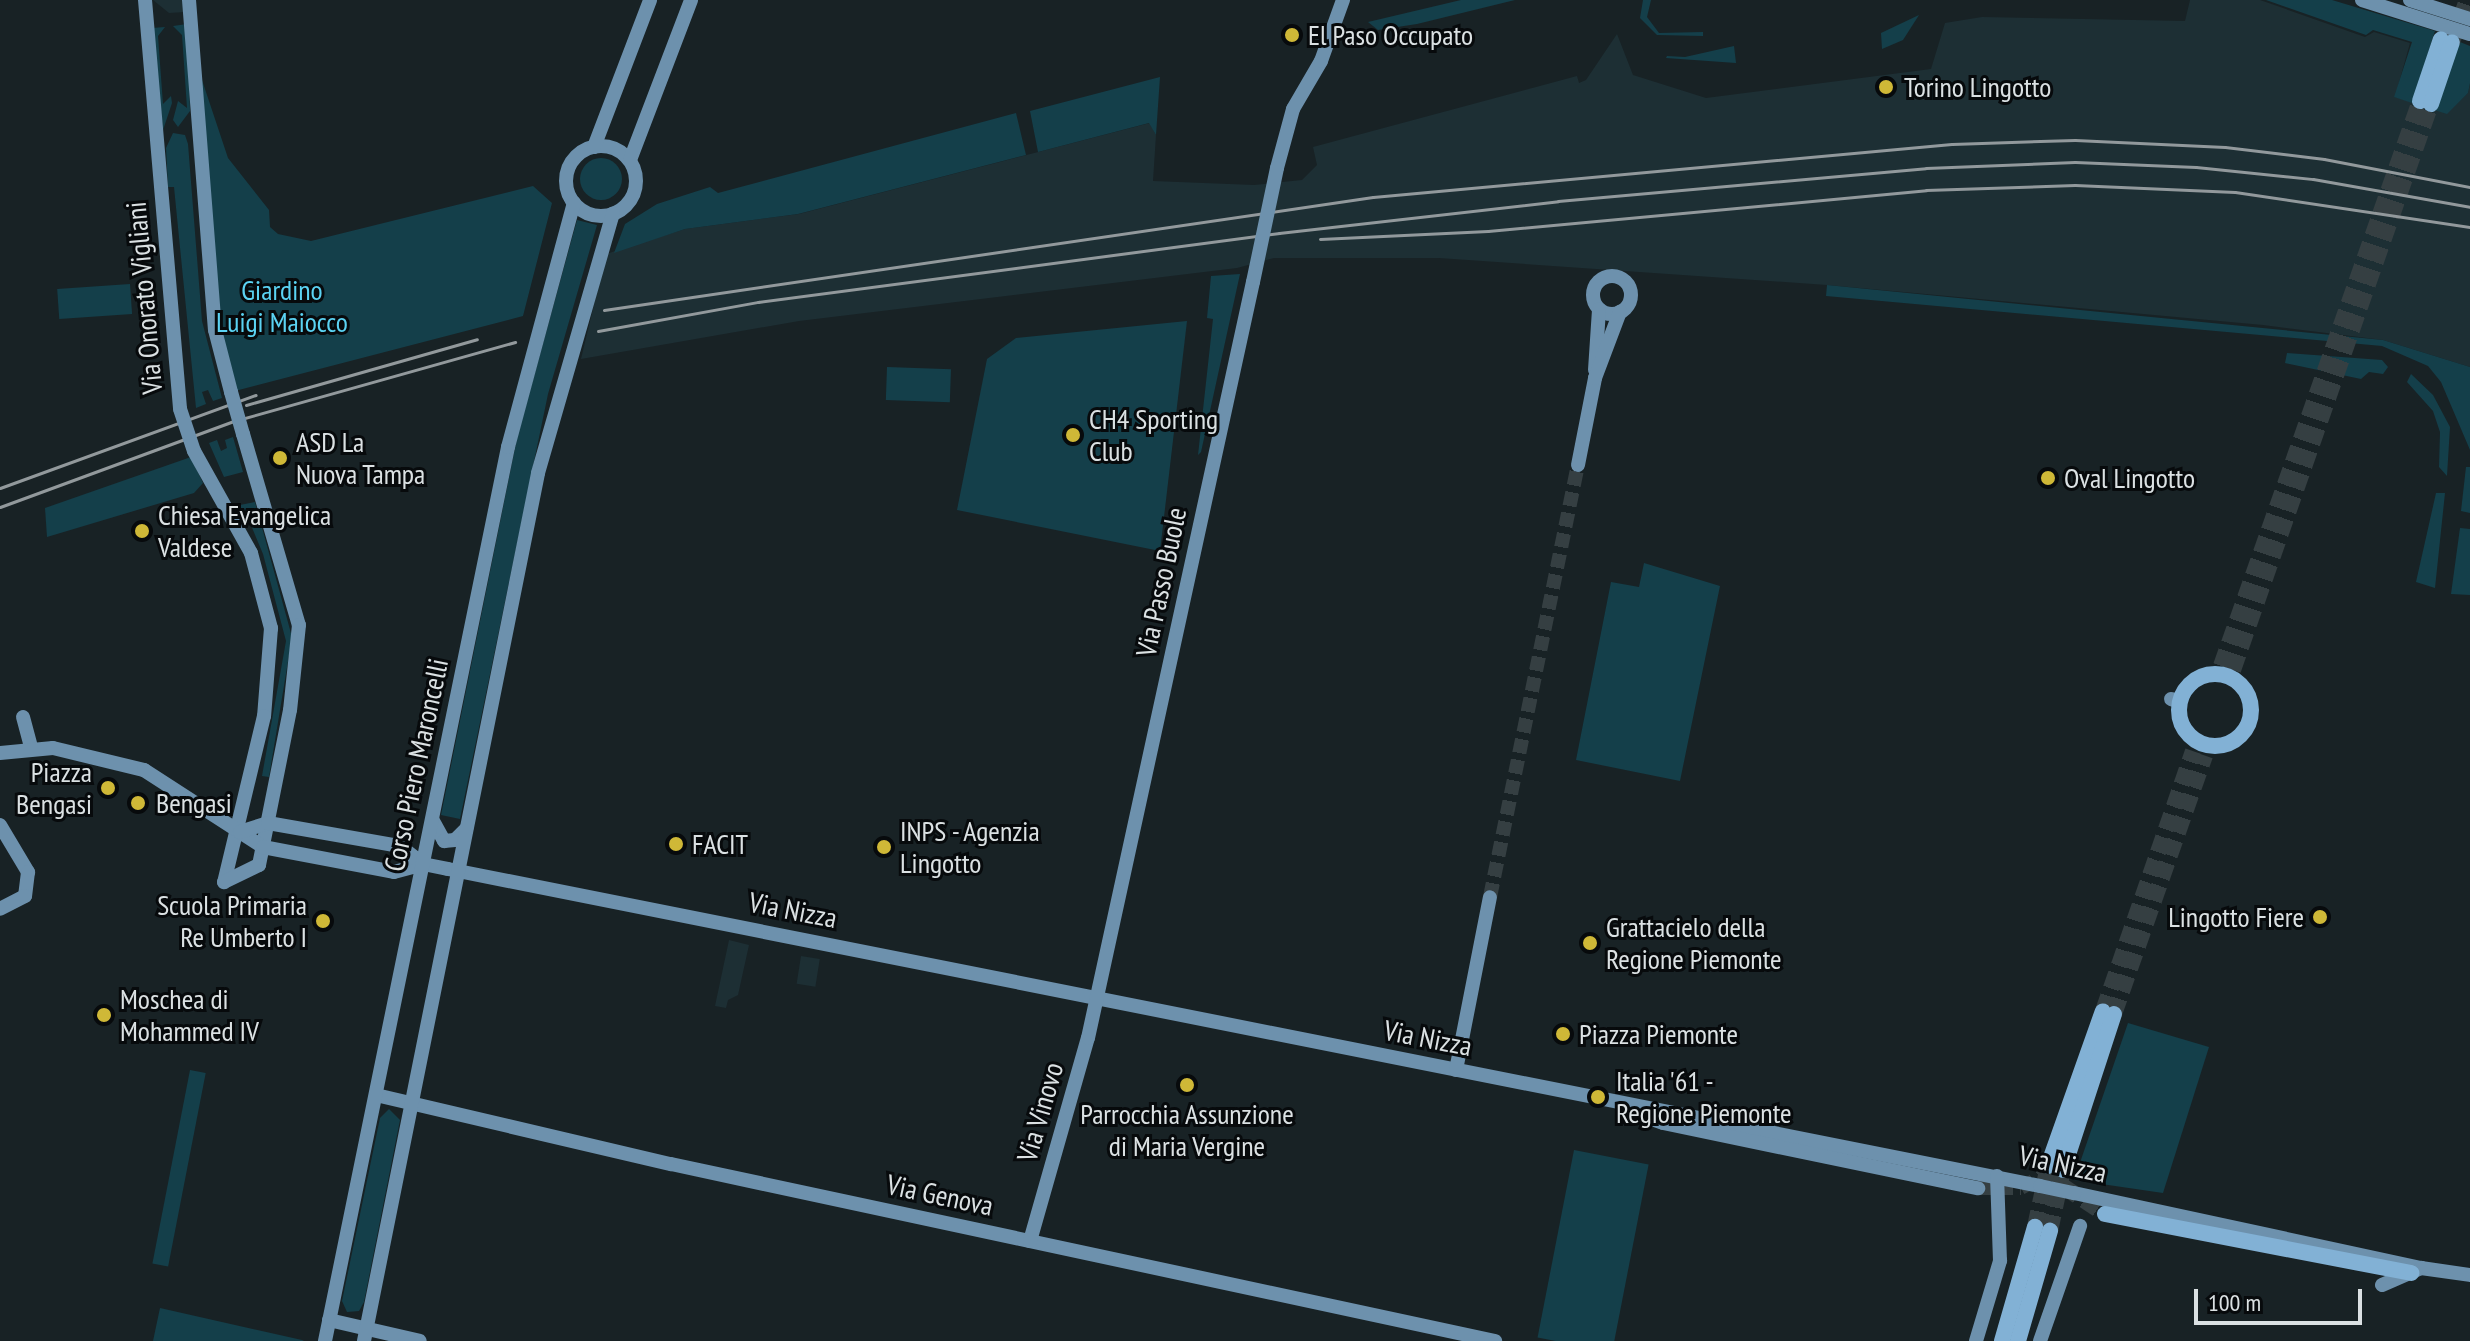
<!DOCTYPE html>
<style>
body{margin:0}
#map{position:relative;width:2470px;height:1341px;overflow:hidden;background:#182225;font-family:"PT Sans Narrow",sans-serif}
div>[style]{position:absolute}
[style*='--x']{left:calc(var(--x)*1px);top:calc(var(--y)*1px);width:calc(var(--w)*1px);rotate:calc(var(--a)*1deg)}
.built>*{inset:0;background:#1d2f34;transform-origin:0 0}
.green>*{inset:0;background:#143f4a;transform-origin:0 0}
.round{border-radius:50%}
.secondary-tunnel>*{height:14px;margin-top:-7px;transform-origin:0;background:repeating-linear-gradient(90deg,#353f42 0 14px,transparent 0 21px)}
.primary-tunnel>*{height:16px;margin-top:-8px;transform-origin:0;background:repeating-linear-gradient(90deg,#353f42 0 16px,transparent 0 24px)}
.secondary>*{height:14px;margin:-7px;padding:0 7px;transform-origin:7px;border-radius:7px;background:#6d91ad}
.secondary>.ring{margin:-7px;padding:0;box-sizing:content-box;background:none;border:14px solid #6d91ad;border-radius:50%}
.primary>*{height:16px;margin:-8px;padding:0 8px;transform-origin:8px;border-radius:8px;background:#82b1d5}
.primary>.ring{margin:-8px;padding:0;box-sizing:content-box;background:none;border:16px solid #82b1d5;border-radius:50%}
.rail>*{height:3px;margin:-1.5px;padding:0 1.5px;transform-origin:1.5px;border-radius:1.5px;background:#92999c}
.secondary-bridge>*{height:14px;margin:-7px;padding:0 7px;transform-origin:7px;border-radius:7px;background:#6d91ad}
.dots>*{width:22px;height:22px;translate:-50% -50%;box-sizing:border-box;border:4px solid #070a0c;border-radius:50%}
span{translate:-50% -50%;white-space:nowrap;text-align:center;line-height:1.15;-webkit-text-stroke:6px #070a0c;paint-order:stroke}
.poi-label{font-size:28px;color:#dbe1e3}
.left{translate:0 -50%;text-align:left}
.right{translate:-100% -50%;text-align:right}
.park-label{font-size:28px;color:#5bd3f3}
.street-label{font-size:28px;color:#dbe1e3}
.scale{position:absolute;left:2194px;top:1289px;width:168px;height:36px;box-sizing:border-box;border:4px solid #dbe1e3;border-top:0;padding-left:10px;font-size:24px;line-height:28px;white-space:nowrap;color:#dbe1e3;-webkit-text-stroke:6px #070a0c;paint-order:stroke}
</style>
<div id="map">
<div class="built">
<i style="clip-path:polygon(153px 0,184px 0,185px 12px,169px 13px)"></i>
<i style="clip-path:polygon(2190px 0,2260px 0,2365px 37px,2374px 32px,2410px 43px,2395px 97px,2447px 113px,2468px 93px,2470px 83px,2470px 367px,2383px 340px,2263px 325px,1827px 285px,1439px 258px,1274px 258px,1237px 268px,799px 321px,581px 359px,606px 254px,685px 229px,799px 214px,1150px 123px,1156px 135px,1153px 181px,1254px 185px,1302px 180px,1317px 165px,1313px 147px,1577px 76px,1579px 83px,1586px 80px,1617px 34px,1633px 75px,1706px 98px,1931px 69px,1945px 23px,1982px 17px,2185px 21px)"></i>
<i style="clip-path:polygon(729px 940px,749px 945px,738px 995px,728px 1000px,726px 1008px,715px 1006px)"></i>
<i style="left:801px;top:956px;width:19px;height:28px;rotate:9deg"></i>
</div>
<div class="green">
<i style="clip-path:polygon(1461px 0,1515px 0,1417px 24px,1378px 30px,1368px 22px)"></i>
<i style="clip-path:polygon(1643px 0,1651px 0,1647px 17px,1659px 33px,1703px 32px,1703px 36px,1657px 35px,1640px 18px)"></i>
<i style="clip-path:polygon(2266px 0,2332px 0,2435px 31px,2412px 103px,2394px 97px,2412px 42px,2373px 30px,2366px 35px)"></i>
<i style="clip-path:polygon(1919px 15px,1903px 40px,1882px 49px,1881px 33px)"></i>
<i style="clip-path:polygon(187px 24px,190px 111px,178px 127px,173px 120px,178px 101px,187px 108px,182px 35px,173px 26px)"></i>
<i style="clip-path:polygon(165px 27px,158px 36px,163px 104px,171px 96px,172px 103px,163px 130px,152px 28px)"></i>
<i style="clip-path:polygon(2460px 42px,2470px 46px,2470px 83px,2468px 93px,2447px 114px,2431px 109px)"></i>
<i style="clip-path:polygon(1734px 46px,1736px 63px,1666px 58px,1667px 56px,1685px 57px)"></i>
<i style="clip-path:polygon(194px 56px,228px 158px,269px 210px,270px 227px,278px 234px,311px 241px,533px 186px,552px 203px,523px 316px,231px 392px,223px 365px)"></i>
<i style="clip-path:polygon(1160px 77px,1156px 135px,1149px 123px,1038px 152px,1030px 111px)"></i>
<i style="clip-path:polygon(1016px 113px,1026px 155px,798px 214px,685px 229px,614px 253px,625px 224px,657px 204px,710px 187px,718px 193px)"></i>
<i style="clip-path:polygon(173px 133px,185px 135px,188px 144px,202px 321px,222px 398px,213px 401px,208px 390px,202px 392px,206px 404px,196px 408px,174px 187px,168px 187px,166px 148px)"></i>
<i class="round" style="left:580px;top:158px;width:42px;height:42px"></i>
<i style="clip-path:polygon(577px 220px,597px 225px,548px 394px,460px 819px,441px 815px,517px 438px)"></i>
<i style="clip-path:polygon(1240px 274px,1201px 452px,1198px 455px,1213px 319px,1207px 318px,1211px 276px)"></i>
<i style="left:130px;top:284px;width:30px;height:73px;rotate:86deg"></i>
<i style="clip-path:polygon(1827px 285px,2383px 340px,2470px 367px,2470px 450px,2441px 382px,2428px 366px,2382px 346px,1826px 296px)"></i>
<i style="clip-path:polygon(1187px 321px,1160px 551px,957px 510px,987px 359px,1016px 338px)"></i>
<i style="clip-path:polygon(2287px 353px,2382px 360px,2388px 367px,2383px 374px,2369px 372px,2361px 379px,2285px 363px)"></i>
<i style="left:887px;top:367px;width:64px;height:33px;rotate:2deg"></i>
<i style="clip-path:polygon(2411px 374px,2433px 395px,2450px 427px,2447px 476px,2439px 467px,2440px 432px,2433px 411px,2407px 382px)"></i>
<i style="clip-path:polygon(233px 437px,243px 472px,224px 477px,209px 443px,217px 440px,221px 451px,227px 448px,225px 440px)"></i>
<i style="clip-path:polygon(191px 457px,203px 483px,194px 493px,47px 537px,45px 508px)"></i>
<i style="clip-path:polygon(2466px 467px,2470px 467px,2470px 513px,2461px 511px)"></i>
<i style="clip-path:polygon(2436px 493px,2445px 493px,2435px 588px,2416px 582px)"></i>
<i style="clip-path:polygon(255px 502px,292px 637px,269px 777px,262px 776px,286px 641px,263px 554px,248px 518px,235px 506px)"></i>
<i style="clip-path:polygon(2460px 528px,2470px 529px,2470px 595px,2451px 594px)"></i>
<i style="clip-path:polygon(1644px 563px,1720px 586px,1680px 781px,1576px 760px,1611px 582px,1639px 587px)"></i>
<i style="clip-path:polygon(2128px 1023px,2209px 1047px,2163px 1193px,2074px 1180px)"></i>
<i style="left:190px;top:1070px;width:16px;height:197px;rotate:11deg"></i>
<i style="clip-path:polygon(389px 1109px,400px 1120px,364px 1302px,359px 1311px,347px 1312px,342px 1301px,380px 1118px)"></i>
<i style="left:1574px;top:1150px;width:76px;height:191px;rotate:11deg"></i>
<i style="clip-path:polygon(160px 1308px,302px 1340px,304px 1341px,153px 1341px)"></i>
</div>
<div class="secondary-tunnel">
<i style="--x:1490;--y:897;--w:441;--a:-78.5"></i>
<i style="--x:1978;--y:1188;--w:43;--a:0"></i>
<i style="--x:2021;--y:1188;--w:29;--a:-29"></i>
</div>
<div class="primary-tunnel">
<i style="--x:2452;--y:42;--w:45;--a:-70.3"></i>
<i style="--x:2221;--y:666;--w:599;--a:-70.6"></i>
<i style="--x:2233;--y:670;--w:600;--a:-70.72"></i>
<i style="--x:2103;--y:1011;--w:275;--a:-70.9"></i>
<i style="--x:2114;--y:1014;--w:274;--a:-70.6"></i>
<i style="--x:2064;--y:1187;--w:49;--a:33.4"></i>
<i style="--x:2035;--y:1227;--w:62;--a:-78"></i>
<i style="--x:2050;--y:1231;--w:62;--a:-78"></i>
</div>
<div class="secondary">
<i style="--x:145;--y:0;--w:410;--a:85.1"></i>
<i style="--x:189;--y:0;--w:331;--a:85.5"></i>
<i style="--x:215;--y:330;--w:64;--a:75.5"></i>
<i style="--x:2362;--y:0;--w:113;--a:17.5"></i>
<i style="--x:2410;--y:0;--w:63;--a:17.6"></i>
<i class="ring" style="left:566px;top:146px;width:56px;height:56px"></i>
<i style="--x:594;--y:147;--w:157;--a:-69.1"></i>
<i style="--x:630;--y:160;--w:171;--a:-69.1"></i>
<i style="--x:1277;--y:168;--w:61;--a:-74.8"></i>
<i style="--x:1293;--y:109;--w:56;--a:-59.7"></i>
<i style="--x:1321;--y:61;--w:65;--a:-70.2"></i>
<i class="ring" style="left:1593px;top:276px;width:24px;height:24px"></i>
<i style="--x:1595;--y:370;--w:61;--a:-86.2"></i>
<i style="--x:243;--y:434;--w:199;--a:73.7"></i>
<i style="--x:299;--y:625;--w:85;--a:96"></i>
<i style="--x:290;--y:710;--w:158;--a:101.3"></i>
<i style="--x:194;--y:451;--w:117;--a:60.8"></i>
<i style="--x:251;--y:553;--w:78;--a:75.1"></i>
<i style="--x:271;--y:628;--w:88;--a:94.5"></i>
<i style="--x:264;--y:716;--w:171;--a:103.5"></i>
<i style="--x:1578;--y:465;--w:89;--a:-78.9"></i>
<i style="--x:1595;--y:378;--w:71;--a:-69.3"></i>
<i style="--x:2171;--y:699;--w:9;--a:18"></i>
<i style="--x:23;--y:717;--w:31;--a:75"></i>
<i style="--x:0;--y:753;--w:53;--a:-5.4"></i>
<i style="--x:53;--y:748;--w:94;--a:13.6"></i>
<i style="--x:144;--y:770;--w:142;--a:32.9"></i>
<i style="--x:263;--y:847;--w:133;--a:10.8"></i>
<i style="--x:394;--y:872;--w:30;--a:-15"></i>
<i style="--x:433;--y:821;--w:23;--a:61"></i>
<i style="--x:444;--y:841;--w:11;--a:-5"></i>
<i style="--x:455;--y:840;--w:16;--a:-45"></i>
<i style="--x:0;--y:825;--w:55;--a:59.2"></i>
<i style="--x:28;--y:872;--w:24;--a:97"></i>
<i style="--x:25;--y:896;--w:28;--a:153"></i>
<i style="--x:240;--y:832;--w:29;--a:-18"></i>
<i style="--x:268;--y:823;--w:134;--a:9.9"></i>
<i style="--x:400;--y:846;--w:29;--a:38"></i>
<i style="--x:423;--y:864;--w:25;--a:11"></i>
<i style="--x:448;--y:869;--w:1623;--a:11.26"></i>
<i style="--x:224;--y:882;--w:39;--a:-26"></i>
<i style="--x:1456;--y:1070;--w:176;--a:-78.9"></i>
<i style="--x:376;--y:1095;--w:303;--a:13.2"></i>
<i style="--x:671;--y:1164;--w:843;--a:12.12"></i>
<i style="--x:1625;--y:1110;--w:40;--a:18.9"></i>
<i style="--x:1663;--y:1123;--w:322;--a:11.7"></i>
<i style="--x:2074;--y:1193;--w:355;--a:12.2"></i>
<i style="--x:1030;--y:1241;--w:211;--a:-74.1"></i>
<i style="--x:1088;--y:1038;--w:774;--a:-77.69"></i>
<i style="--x:2382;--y:1285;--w:43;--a:-23.6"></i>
<i style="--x:2421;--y:1268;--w:49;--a:8.1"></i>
<i style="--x:329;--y:1320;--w:93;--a:13"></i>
<i style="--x:325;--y:1341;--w:913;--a:-78.43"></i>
<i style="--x:508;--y:447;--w:253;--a:-74.9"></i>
<i style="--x:364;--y:1341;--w:885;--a:-78.66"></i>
<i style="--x:538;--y:473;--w:270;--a:-73.9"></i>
<i style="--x:1976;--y:1341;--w:84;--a:-73.3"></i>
<i style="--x:2000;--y:1261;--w:85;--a:-92"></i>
<i style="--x:2040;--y:1341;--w:122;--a:-70.8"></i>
</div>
<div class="primary">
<i style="--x:2420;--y:101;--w:65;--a:-71.3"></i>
<i style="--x:2431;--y:104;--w:65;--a:-71.3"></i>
<i class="ring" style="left:2179px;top:674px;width:56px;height:56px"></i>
<i style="--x:2048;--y:1166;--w:164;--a:-70.5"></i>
<i style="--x:2063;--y:1170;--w:164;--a:-71.9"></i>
<i style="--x:2105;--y:1214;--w:312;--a:10.9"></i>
<i style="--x:2002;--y:1341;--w:119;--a:-73.9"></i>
<i style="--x:2018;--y:1341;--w:115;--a:-73.8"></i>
</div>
<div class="rail">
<i style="--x:1320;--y:239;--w:168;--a:-2.7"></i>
<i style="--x:1488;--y:231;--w:440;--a:-5.3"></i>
<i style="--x:1926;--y:190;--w:149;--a:-1.9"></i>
<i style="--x:2075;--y:185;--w:160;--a:2.5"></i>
<i style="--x:2235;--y:192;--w:238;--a:8.5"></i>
<i style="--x:604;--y:310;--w:777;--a:-8.36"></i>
<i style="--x:1373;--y:197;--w:581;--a:-5.23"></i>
<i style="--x:1952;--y:144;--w:123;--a:-1.9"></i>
<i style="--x:2075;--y:140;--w:150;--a:2.7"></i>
<i style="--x:2225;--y:147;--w:100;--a:6.9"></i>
<i style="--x:2324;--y:159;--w:149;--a:10.9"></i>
<i style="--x:598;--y:331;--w:163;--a:-10.3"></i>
<i style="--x:758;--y:302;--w:526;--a:-7.54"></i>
<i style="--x:1279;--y:233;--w:281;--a:-6.5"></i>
<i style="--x:1558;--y:201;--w:369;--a:-5.1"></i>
<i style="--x:1926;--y:168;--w:149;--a:-2.3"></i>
<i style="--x:2075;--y:162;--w:121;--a:2.4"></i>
<i style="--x:2196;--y:167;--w:118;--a:5.9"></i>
<i style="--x:2313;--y:179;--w:159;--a:10.1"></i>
<i style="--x:246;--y:405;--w:240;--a:-15.9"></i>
<i style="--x:0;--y:488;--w:272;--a:-20"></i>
<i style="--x:0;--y:507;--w:249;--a:-20.2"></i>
<i style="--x:234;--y:421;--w:292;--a:-15.7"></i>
</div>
<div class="secondary-bridge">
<i style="--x:1253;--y:282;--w:116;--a:-78.1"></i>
<i style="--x:231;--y:392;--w:44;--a:74.1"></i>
<i style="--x:180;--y:409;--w:44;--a:71.6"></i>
<i style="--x:2040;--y:1186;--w:35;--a:12"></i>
</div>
<div class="dots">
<i style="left:1292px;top:35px;background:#cfb837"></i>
<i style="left:1886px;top:87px;background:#cfb837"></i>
<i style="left:1073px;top:435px;background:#cfb837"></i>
<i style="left:280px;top:458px;background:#cfb837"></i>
<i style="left:2048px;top:478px;background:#cfb837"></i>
<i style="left:142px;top:531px;background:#cfb837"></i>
<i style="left:108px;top:788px;background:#cfb837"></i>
<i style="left:138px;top:803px;background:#cfb837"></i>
<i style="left:676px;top:844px;background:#cfb837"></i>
<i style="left:884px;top:847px;background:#cfb837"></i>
<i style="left:2320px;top:917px;background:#cfb837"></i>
<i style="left:323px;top:921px;background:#cfb837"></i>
<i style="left:1590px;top:943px;background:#cfb837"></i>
<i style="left:104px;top:1015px;background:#cfb837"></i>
<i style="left:1563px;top:1034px;background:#cfb837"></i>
<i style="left:1187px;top:1085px;background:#cfb837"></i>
<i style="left:1598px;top:1097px;background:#cfb837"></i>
</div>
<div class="poi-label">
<span class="left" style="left:1308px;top:35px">El Paso Occupato</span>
<span class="left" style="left:1904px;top:87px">Torino Lingotto</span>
<span class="left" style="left:1089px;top:435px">CH4 Sporting<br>Club</span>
<span class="left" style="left:296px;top:458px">ASD La<br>Nuova Tampa</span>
<span class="left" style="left:2064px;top:478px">Oval Lingotto</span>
<span class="left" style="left:158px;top:531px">Chiesa Evangelica<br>Valdese</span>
<span class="right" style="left:92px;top:788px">Piazza<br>Bengasi</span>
<span class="left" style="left:156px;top:803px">Bengasi</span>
<span class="left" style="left:900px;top:847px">INPS - Agenzia<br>Lingotto</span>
<span class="left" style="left:692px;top:844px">FACIT</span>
<span class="right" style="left:307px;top:921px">Scuola Primaria<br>Re Umberto I</span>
<span class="right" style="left:2304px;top:917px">Lingotto Fiere</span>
<span class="left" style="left:1606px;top:943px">Grattacielo della<br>Regione Piemonte</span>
<span class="left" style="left:120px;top:1015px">Moschea di<br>Mohammed IV</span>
<span class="left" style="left:1579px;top:1034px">Piazza Piemonte</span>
<span class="left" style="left:1616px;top:1097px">Italia '61 -<br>Regione Piemonte</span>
<span style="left:1187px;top:1130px">Parrocchia Assunzione<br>di Maria Vergine</span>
</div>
<div class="park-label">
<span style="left:282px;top:306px">Giardino<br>Luigi Maiocco</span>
</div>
<div class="street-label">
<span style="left:144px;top:298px;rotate:-95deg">Via Onorato Vigliani</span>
<span style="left:1161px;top:582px;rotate:-78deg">Via Passo Buole</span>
<span style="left:416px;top:765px;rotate:-78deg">Corso Piero Maroncelli</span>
<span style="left:793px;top:910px;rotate:11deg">Via Nizza</span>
<span style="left:1428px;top:1038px;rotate:11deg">Via Nizza</span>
<span style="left:1040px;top:1112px;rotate:-74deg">Via Vinovo</span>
<span style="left:2063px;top:1164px;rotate:12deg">Via Nizza</span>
<span style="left:940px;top:1195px;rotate:12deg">Via Genova</span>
</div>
<div class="scale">100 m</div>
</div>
